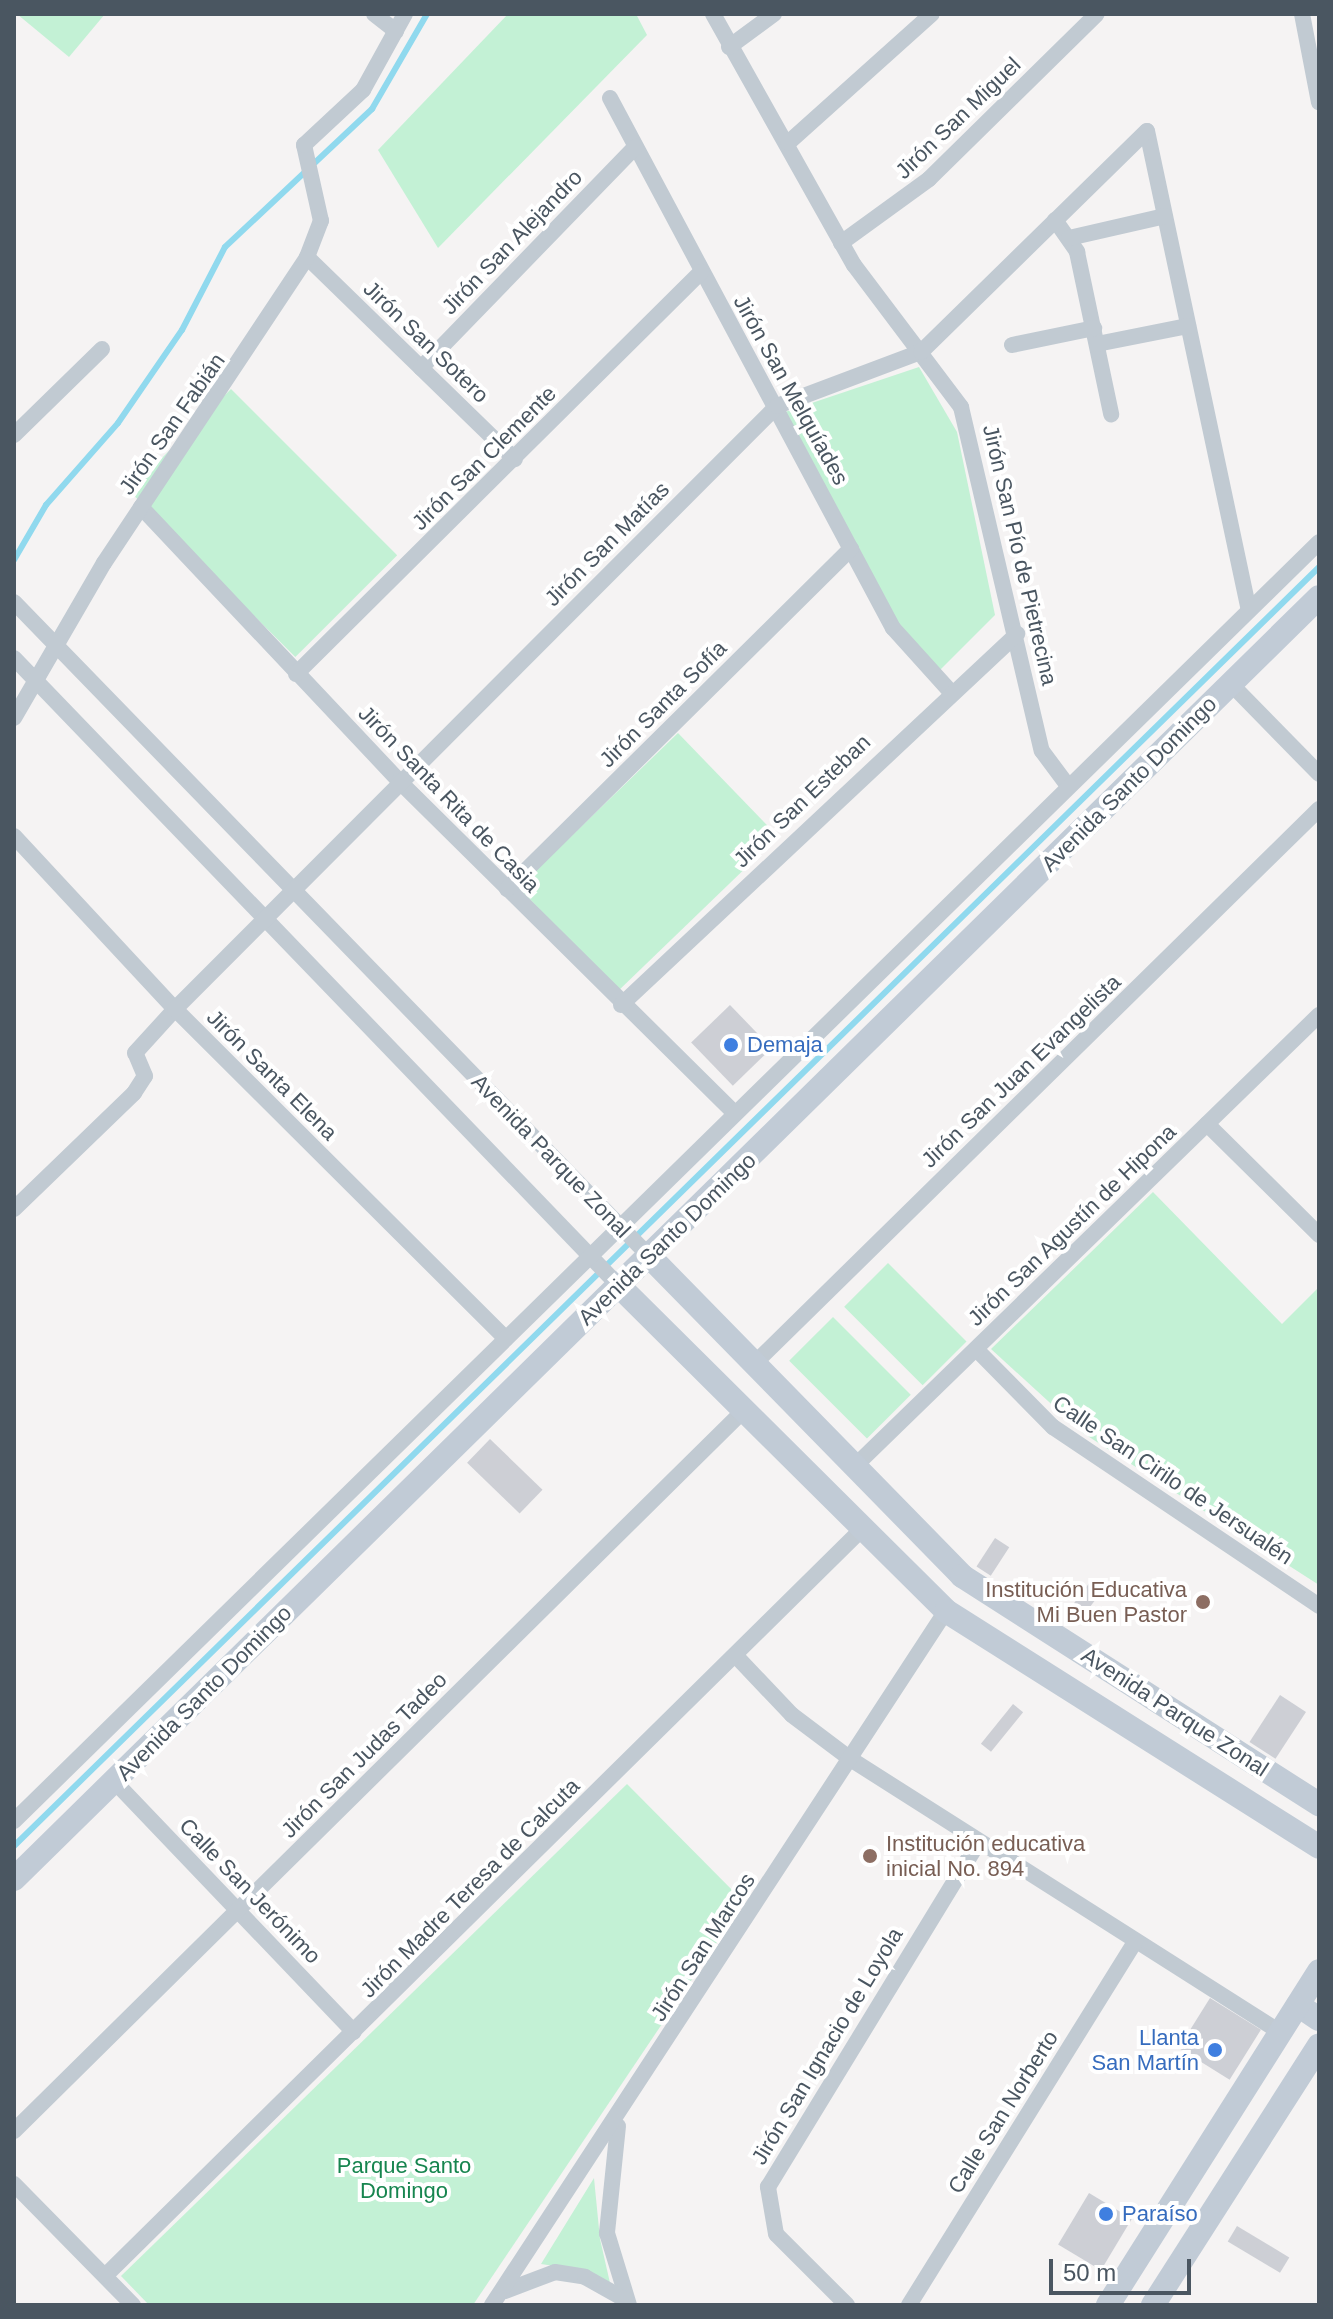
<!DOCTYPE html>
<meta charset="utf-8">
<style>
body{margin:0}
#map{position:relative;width:1333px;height:2319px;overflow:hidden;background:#f5f3f3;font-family:Arial,sans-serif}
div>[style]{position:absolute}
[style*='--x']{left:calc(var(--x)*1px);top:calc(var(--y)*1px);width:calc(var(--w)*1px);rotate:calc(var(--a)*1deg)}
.green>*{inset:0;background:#c3f1d5;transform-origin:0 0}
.stream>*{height:6px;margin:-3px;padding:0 3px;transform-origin:3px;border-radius:3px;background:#90d9ee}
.building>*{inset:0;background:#cdcfd5;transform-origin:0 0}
.minor>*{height:16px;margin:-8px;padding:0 8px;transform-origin:8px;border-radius:8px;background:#c1cad2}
.secondary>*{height:24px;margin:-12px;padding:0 12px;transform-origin:12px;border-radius:12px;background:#c1cbd6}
.dots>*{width:22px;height:22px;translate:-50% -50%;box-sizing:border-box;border:4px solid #fff;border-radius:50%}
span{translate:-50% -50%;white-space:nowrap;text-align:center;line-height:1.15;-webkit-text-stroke:8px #fff;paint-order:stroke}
.street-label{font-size:22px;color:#4a5661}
.shop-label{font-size:22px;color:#366cbe}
.left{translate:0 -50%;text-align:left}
.right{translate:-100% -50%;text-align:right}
.education-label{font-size:22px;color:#785e54}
.park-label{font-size:22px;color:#17854f}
.frame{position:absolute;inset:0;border:16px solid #4a5661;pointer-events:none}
.scale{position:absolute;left:1049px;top:2259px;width:142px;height:36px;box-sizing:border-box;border:4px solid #4a5661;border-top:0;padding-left:10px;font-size:24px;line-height:28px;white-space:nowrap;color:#4a5661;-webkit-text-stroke:6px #fff;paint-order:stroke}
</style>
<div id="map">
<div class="green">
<i style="clip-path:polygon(17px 14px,105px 14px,69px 57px)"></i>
<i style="clip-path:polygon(508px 14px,636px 14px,647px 35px,438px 248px,378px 150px)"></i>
<i style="clip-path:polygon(919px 367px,957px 432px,995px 615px,939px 671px,893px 616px,785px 412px)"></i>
<i style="left:231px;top:389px;width:235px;height:144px;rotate:45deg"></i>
<i style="left:678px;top:733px;width:144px;height:222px;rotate:46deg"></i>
<i style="clip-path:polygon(1153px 1192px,1282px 1324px,1319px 1287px,1319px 1585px,1083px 1433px,991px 1349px)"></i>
<i style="left:888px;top:1263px;width:111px;height:62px;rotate:45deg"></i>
<i style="left:833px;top:1317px;width:110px;height:62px;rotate:45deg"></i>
<i style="clip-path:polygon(627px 1784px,744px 1902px,473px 2305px,149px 2305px,121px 2276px)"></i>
<i style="clip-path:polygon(594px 2178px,600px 2239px,610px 2283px,588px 2271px,541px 2264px)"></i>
</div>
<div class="stream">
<i style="--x:14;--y:560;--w:64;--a:-59.8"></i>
<i style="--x:46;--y:505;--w:109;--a:-48.7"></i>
<i style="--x:118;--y:423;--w:113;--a:-55.5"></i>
<i style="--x:182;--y:330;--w:93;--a:-62.6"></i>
<i style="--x:225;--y:247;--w:202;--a:-43.2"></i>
<i style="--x:372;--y:109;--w:110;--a:-59.9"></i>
<i style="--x:14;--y:1846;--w:1827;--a:-44.42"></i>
</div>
<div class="building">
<i style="left:730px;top:1005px;width:60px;height:54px;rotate:46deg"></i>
<i style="left:490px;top:1439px;width:73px;height:33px;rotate:44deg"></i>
<i style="left:995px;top:1538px;width:17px;height:34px;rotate:33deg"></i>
<i style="left:1090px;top:1582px;width:15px;height:42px;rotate:37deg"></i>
<i style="left:1280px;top:1695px;width:31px;height:56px;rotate:33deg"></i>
<i style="left:1013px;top:1704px;width:13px;height:51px;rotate:39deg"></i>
<i style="left:1210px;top:1998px;width:60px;height:59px;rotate:32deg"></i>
<i style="left:1089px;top:2193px;width:50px;height:60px;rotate:31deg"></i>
<i style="left:1237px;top:2226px;width:61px;height:18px;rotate:31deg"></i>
</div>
<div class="minor">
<i style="--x:374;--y:14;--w:28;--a:38"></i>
<i style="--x:713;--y:14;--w:288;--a:60.7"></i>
<i style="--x:854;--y:265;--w:178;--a:53"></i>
<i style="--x:961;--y:407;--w:353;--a:76.8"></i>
<i style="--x:1042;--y:751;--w:44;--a:53.4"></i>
<i style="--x:1302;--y:14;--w:90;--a:79.1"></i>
<i style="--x:729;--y:47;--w:56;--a:-36.3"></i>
<i style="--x:610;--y:98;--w:601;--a:61.9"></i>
<i style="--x:893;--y:628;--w:84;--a:47.9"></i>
<i style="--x:1147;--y:131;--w:490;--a:78"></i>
<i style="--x:788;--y:143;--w:193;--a:-41.9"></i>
<i style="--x:1055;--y:220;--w:39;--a:55"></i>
<i style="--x:1077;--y:252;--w:166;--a:78.1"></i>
<i style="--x:1069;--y:238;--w:98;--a:-12.9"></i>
<i style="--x:841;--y:243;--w:109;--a:-36"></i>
<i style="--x:929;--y:179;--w:235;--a:-44.5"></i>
<i style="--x:307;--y:257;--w:290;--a:44.2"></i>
<i style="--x:1097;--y:344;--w:93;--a:-11.2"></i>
<i style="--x:1012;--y:345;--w:84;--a:-11.7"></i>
<i style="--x:421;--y:368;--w:308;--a:-45.9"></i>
<i style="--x:14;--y:435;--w:123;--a:-44.3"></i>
<i style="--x:141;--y:507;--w:376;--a:46.7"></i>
<i style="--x:399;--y:781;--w:472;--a:44.7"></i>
<i style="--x:14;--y:602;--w:912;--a:45.84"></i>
<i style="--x:14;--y:658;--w:872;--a:46.07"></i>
<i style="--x:296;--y:674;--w:571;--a:-44.79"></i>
<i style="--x:1231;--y:684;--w:126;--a:45.6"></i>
<i style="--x:14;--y:718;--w:179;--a:-59.9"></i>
<i style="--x:104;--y:563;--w:367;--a:-56.4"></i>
<i style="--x:307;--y:257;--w:39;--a:-69"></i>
<i style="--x:321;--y:221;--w:78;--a:-102.6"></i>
<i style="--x:304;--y:145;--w:81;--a:-43"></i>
<i style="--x:363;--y:90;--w:87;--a:-61.1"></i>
<i style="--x:14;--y:836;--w:236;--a:47.1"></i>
<i style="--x:175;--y:1009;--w:467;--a:44.9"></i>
<i style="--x:507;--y:889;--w:484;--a:-44.7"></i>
<i style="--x:621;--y:1005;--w:543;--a:-43.13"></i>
<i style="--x:1207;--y:1124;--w:158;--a:44.7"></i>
<i style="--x:14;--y:1209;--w:167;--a:-44"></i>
<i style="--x:134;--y:1093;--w:20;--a:-57"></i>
<i style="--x:145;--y:1076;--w:25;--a:-113"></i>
<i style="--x:135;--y:1053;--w:59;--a:-47.7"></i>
<i style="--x:175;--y:1009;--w:852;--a:-45.05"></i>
<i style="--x:777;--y:406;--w:154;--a:-20.6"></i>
<i style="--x:921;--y:352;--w:316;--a:-44.4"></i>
<i style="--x:976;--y:1349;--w:110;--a:45.4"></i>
<i style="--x:1053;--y:1427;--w:321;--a:33.9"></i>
<i style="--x:754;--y:1364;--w:792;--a:-44.49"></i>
<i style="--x:855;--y:1466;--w:647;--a:-44.19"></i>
<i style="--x:736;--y:1656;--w:81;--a:46.5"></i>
<i style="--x:792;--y:1715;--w:75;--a:36.9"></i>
<i style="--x:852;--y:1760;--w:507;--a:32.44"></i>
<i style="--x:114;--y:1781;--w:347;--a:46.3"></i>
<i style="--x:14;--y:1821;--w:1827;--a:-44.42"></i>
<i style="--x:618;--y:2126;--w:108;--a:95.9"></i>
<i style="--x:607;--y:2233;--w:75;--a:73"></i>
<i style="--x:14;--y:2131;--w:1026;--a:-44.64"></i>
<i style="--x:14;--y:2184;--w:170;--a:45.5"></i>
<i style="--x:105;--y:2276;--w:1065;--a:-44.62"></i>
<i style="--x:505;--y:2291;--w:53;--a:-20.8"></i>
<i style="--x:555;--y:2272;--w:30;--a:9"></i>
<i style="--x:585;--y:2277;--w:47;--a:29.3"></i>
<i style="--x:492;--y:2305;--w:829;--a:-56.81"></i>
<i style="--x:847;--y:2305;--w:100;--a:-135"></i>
<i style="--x:776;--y:2234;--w:48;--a:-99.7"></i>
<i style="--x:768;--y:2187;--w:403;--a:-58.6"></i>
<i style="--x:909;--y:2305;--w:428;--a:-58.1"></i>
</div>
<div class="secondary">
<i style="--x:649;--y:1256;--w:448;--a:45.6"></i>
<i style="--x:962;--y:1576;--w:424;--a:32.6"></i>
<i style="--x:619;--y:1286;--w:461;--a:44.8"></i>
<i style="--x:946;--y:1611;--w:441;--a:32.3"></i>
<i style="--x:14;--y:1879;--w:1829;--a:-44.49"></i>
<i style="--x:1298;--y:2005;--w:25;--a:34"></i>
<i style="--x:1108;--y:2305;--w:395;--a:-57.7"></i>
<i style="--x:1153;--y:2305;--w:308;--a:-57.4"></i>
</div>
<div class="dots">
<i style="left:731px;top:1045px;background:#3f7fe0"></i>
<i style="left:1203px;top:1602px;background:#8d6e63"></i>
<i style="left:870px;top:1856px;background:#8d6e63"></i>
<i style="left:1215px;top:2050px;background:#3f7fe0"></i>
<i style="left:1106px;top:2214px;background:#3f7fe0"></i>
</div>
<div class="street-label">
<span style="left:958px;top:118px;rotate:-44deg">Jirón San Miguel</span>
<span style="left:512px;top:242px;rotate:-46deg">Jirón San Alejandro</span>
<span style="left:426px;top:342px;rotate:44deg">Jirón San Sotero</span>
<span style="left:791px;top:390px;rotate:61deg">Jirón San Melquíades</span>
<span style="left:172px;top:424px;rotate:-55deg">Jirón San Fabián</span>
<span style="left:484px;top:458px;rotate:-45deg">Jirón San Clemente</span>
<span style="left:607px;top:544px;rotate:-45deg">Jirón San Matías</span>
<span style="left:1020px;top:555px;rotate:77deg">Jirón San Pío de Pietrecina</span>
<span style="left:663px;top:704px;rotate:-45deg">Jirón Santa Sofía</span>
<span style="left:1129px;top:784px;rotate:-45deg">Avenida Santo Domingo</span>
<span style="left:449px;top:799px;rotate:46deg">Jirón Santa Rita de Casia</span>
<span style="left:802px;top:801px;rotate:-44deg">Jirón San Esteban</span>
<span style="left:1021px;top:1071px;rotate:-44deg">Jirón San Juan Evangelista</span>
<span style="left:272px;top:1075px;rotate:45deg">Jirón Santa Elena</span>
<span style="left:551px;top:1156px;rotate:46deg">Avenida Parque Zonal</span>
<span style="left:1072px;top:1225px;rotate:-44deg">Jirón San Agustín de Hipona</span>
<span style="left:667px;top:1239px;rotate:-44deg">Avenida Santo Domingo</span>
<span style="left:1173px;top:1480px;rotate:34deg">Calle San Cirilo de Jersualén</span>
<span style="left:204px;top:1693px;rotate:-45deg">Avenida Santo Domingo</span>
<span style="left:1175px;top:1712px;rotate:33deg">Avenida Parque Zonal</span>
<span style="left:364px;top:1755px;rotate:-45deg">Jirón San Judas Tadeo</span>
<span style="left:470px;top:1888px;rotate:-45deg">Jirón Madre Teresa de Calcuta</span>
<span style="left:250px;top:1891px;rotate:46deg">Calle San Jerónimo</span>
<span style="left:703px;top:1947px;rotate:-57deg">Jirón San Marcos</span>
<span style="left:827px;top:2046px;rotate:-59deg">Jirón San Ignacio de Loyola</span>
<span style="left:1003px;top:2112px;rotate:-58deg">Calle San Norberto</span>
</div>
<div class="shop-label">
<span class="left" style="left:747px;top:1045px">Demaja</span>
<span class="right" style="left:1199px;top:2050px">Llanta<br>San Martín</span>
<span class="left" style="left:1122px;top:2214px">Paraíso</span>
</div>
<div class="education-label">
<span class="right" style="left:1187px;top:1602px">Institución Educativa<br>Mi Buen Pastor</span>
<span class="left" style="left:886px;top:1856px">Institución educativa<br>inicial No. 894</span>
</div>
<div class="park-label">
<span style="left:404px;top:2178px">Parque Santo<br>Domingo</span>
</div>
<div class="frame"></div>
<div class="scale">50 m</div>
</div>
